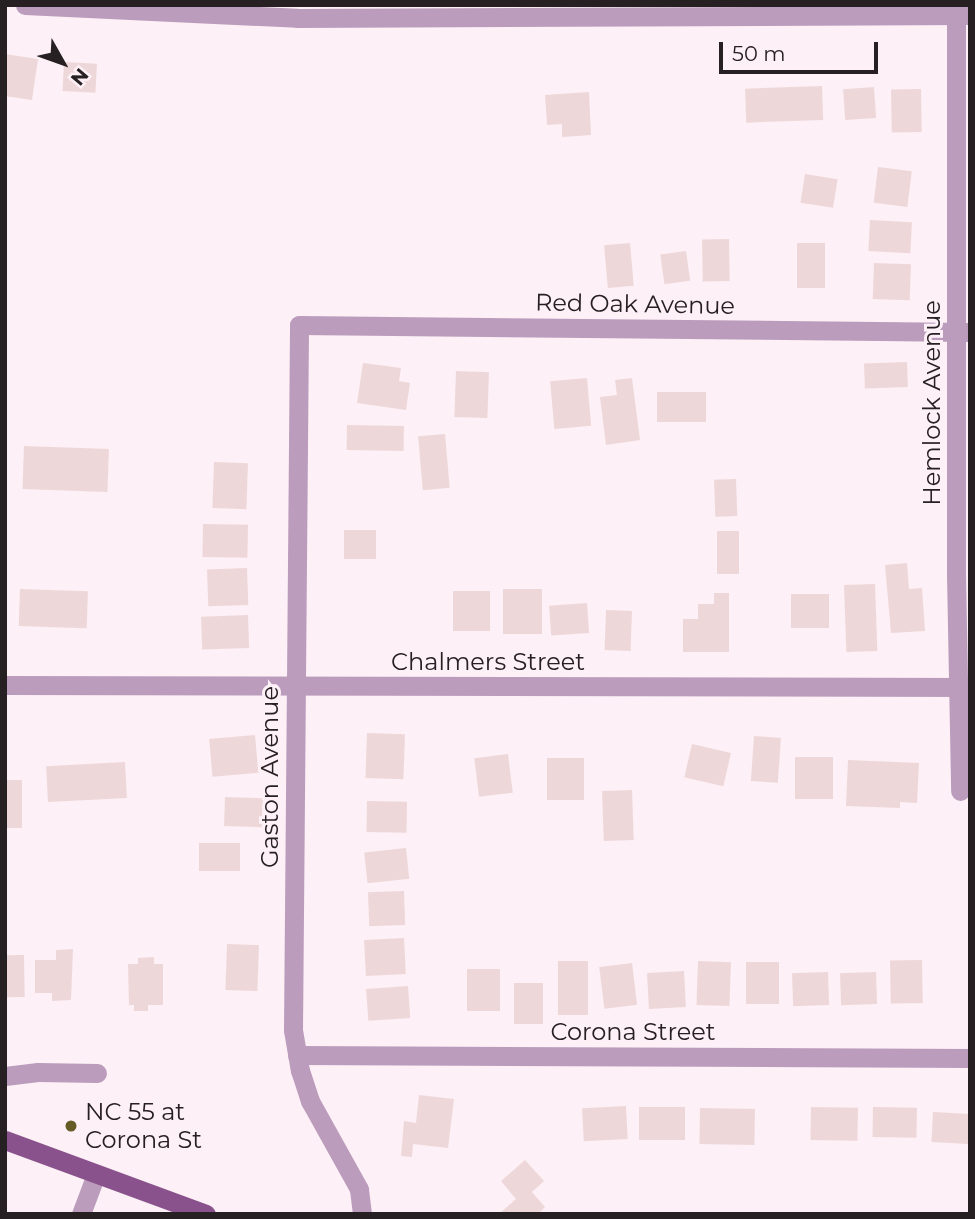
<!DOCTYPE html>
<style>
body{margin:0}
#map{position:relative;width:975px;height:1219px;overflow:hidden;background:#fdf0f6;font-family:Montserrat,sans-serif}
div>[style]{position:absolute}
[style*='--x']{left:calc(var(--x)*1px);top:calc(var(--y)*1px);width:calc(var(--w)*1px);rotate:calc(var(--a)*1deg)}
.building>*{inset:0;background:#eed7d9;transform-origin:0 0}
.minor>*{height:19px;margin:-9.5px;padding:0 9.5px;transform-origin:9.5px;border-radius:9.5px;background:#bb9cbc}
.primary>*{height:19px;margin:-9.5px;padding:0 9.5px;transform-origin:9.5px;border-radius:9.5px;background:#89528c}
.dots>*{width:19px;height:19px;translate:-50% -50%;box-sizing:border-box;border:4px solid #fdf0f6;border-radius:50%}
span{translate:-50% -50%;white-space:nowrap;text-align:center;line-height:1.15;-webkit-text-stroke:6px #fdf0f6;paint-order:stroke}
.street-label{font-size:24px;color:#272023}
.poi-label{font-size:24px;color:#272023}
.left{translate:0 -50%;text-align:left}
.frame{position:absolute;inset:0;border:7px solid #272023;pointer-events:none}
.north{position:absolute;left:28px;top:28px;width:70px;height:70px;-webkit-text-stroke:5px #fdf0f6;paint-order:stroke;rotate:130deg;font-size:19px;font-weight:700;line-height:28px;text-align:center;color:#272023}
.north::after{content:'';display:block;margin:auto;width:24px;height:32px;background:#272023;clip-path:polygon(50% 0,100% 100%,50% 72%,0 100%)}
.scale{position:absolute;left:719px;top:42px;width:159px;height:32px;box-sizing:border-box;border:4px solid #272023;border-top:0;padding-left:9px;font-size:21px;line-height:24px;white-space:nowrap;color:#272023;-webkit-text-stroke:5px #fdf0f6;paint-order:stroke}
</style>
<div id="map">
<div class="building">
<i style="clip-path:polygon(5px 54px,38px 59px,32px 100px,5px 96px)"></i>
<i style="left:64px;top:62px;width:33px;height:29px;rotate:3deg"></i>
<i style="left:822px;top:86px;width:34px;height:77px;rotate:88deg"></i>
<i style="left:874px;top:87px;width:31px;height:31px;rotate:86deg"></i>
<i style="left:921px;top:89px;width:43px;height:30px;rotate:89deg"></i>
<i style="clip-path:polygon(589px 92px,591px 135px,562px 137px,562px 124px,547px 125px,545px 95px)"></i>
<i style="left:878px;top:167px;width:34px;height:36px;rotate:7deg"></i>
<i style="left:805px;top:174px;width:33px;height:29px;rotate:9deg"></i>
<i style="left:870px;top:220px;width:42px;height:31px;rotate:3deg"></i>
<i style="left:729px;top:239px;width:42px;height:27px;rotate:89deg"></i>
<i style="left:630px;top:243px;width:43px;height:26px;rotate:85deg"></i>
<i style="left:797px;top:243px;width:28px;height:45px"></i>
<i style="left:686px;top:251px;width:30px;height:26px;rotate:82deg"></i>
<i style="left:874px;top:263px;width:37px;height:36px;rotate:2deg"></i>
<i style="left:907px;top:362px;width:25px;height:43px;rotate:88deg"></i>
<i style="clip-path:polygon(363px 363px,401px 368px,399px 381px,410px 383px,406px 410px,357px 403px)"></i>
<i style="left:456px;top:371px;width:33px;height:46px;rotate:2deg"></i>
<i style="left:587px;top:378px;width:48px;height:37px;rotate:85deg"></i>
<i style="clip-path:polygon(632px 378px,640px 440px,606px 445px,600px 397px,617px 395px,615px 380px)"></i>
<i style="left:657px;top:392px;width:49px;height:30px"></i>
<i style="left:347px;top:425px;width:57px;height:25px;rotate:1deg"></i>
<i style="left:445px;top:434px;width:54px;height:27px;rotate:85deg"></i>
<i style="left:24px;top:446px;width:85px;height:43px;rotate:2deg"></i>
<i style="left:214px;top:462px;width:34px;height:46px;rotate:2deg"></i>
<i style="left:736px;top:479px;width:37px;height:22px;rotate:88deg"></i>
<i style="left:203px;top:524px;width:45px;height:33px;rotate:1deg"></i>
<i style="left:344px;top:530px;width:32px;height:29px"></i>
<i style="left:717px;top:531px;width:22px;height:43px"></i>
<i style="clip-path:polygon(907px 563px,909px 589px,922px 588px,925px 631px,891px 633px,885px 565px)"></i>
<i style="left:247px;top:568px;width:37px;height:40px;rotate:88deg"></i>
<i style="left:875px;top:584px;width:67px;height:31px;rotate:88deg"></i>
<i style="left:20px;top:589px;width:68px;height:37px;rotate:2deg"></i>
<i style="left:503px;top:589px;width:39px;height:45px"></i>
<i style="left:453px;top:591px;width:37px;height:40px"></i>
<i style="clip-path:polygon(714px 593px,729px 593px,729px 652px,683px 652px,683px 619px,698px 619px,698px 604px,714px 604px)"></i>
<i style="left:829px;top:594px;width:34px;height:38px;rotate:90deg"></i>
<i style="left:587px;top:603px;width:30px;height:38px;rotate:86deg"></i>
<i style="left:606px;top:610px;width:26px;height:40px;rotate:2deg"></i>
<i style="left:248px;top:615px;width:33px;height:47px;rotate:88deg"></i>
<i style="left:367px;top:733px;width:38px;height:45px;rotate:2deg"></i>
<i style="left:255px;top:735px;width:38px;height:46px;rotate:85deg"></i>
<i style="left:754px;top:736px;width:27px;height:45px;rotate:4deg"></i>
<i style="left:692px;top:744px;width:40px;height:34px;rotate:13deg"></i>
<i style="left:508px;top:754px;width:39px;height:34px;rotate:83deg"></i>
<i style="left:795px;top:757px;width:38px;height:42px"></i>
<i style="left:547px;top:758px;width:37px;height:42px"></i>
<i style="clip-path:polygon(848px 760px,919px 763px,917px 803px,900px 802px,900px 808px,846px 806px)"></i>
<i style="left:125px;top:762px;width:36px;height:79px;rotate:87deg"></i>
<i style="left:5px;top:780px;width:17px;height:48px"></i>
<i style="left:632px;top:790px;width:50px;height:30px;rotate:88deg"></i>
<i style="left:225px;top:797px;width:38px;height:29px;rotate:2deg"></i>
<i style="left:367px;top:801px;width:40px;height:31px;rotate:1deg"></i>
<i style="left:199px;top:843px;width:41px;height:28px"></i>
<i style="left:406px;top:848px;width:31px;height:42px;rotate:84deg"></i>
<i style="left:404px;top:891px;width:34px;height:36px;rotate:88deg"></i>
<i style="left:404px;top:938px;width:36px;height:40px;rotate:87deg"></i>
<i style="left:227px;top:944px;width:32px;height:46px;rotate:2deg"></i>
<i style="clip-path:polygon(73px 949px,71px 1000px,52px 1001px,52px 993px,35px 993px,35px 960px,56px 960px,56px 950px)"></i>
<i style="left:24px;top:955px;width:42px;height:19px;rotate:89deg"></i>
<i style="clip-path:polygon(154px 957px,154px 964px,163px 964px,163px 1005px,148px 1005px,148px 1011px,134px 1011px,134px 1005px,129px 1005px,128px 964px,138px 964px,138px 958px)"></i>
<i style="left:922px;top:960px;width:43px;height:32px;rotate:89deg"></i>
<i style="left:588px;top:961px;width:54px;height:30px;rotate:90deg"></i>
<i style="left:698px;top:961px;width:33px;height:44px;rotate:2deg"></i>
<i style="left:746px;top:962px;width:33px;height:42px"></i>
<i style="left:632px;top:963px;width:42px;height:33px;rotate:83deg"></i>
<i style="left:467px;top:969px;width:33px;height:42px"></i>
<i style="left:684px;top:971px;width:36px;height:37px;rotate:87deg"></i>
<i style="left:828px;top:972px;width:33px;height:36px;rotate:88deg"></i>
<i style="left:876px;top:972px;width:32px;height:36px;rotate:88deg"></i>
<i style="left:514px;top:983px;width:29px;height:41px"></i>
<i style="left:408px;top:986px;width:32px;height:42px;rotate:86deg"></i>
<i style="clip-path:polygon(419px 1095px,454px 1099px,448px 1148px,413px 1144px,412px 1157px,401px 1156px,404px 1121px,416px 1123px)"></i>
<i style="left:626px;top:1106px;width:33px;height:44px;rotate:87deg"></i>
<i style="left:639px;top:1107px;width:46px;height:33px"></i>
<i style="left:811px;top:1107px;width:47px;height:33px;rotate:1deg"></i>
<i style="left:873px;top:1107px;width:44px;height:30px;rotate:1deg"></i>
<i style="left:700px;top:1108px;width:55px;height:36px;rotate:1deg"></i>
<i style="left:933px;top:1112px;width:37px;height:30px;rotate:3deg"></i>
<i style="clip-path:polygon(525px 1160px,544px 1181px,532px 1192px,545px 1207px,538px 1214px,499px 1214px,516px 1199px,501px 1181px)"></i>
</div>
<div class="minor">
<i style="--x:25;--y:5;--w:272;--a:2.7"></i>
<i style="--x:297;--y:18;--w:673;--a:-0.26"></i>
<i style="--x:956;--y:14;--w:560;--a:90"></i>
<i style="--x:956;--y:574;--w:217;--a:88.9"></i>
<i style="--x:5;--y:685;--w:965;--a:0.12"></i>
<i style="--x:297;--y:1055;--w:673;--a:0.26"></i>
<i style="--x:5;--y:1076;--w:33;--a:-7"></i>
<i style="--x:38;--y:1072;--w:59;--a:1"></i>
<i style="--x:81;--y:1214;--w:43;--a:-69.4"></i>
<i style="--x:362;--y:1214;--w:25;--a:-97"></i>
<i style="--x:359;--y:1189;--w:101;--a:-119.1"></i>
<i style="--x:310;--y:1101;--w:32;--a:-108"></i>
<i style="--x:300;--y:1071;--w:42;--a:-99.7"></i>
<i style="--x:293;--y:1030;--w:705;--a:-89.51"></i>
<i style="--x:299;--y:325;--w:671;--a:0.6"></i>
</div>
<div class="primary">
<i style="--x:5;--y:1140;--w:214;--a:20.2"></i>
</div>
<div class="dots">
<i style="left:71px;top:1126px;background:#635a26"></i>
</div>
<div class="street-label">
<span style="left:635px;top:304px;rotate:1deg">Red Oak Avenue</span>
<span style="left:932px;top:403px;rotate:-90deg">Hemlock Avenue</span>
<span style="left:488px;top:662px">Chalmers Street</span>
<span style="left:270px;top:777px;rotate:-90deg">Gaston Avenue</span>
<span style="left:633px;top:1032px">Corona Street</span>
</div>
<div class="poi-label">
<span class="left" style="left:85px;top:1126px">NC 55 at<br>Corona St</span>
</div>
<div class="frame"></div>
<div class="north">N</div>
<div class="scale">50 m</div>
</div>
